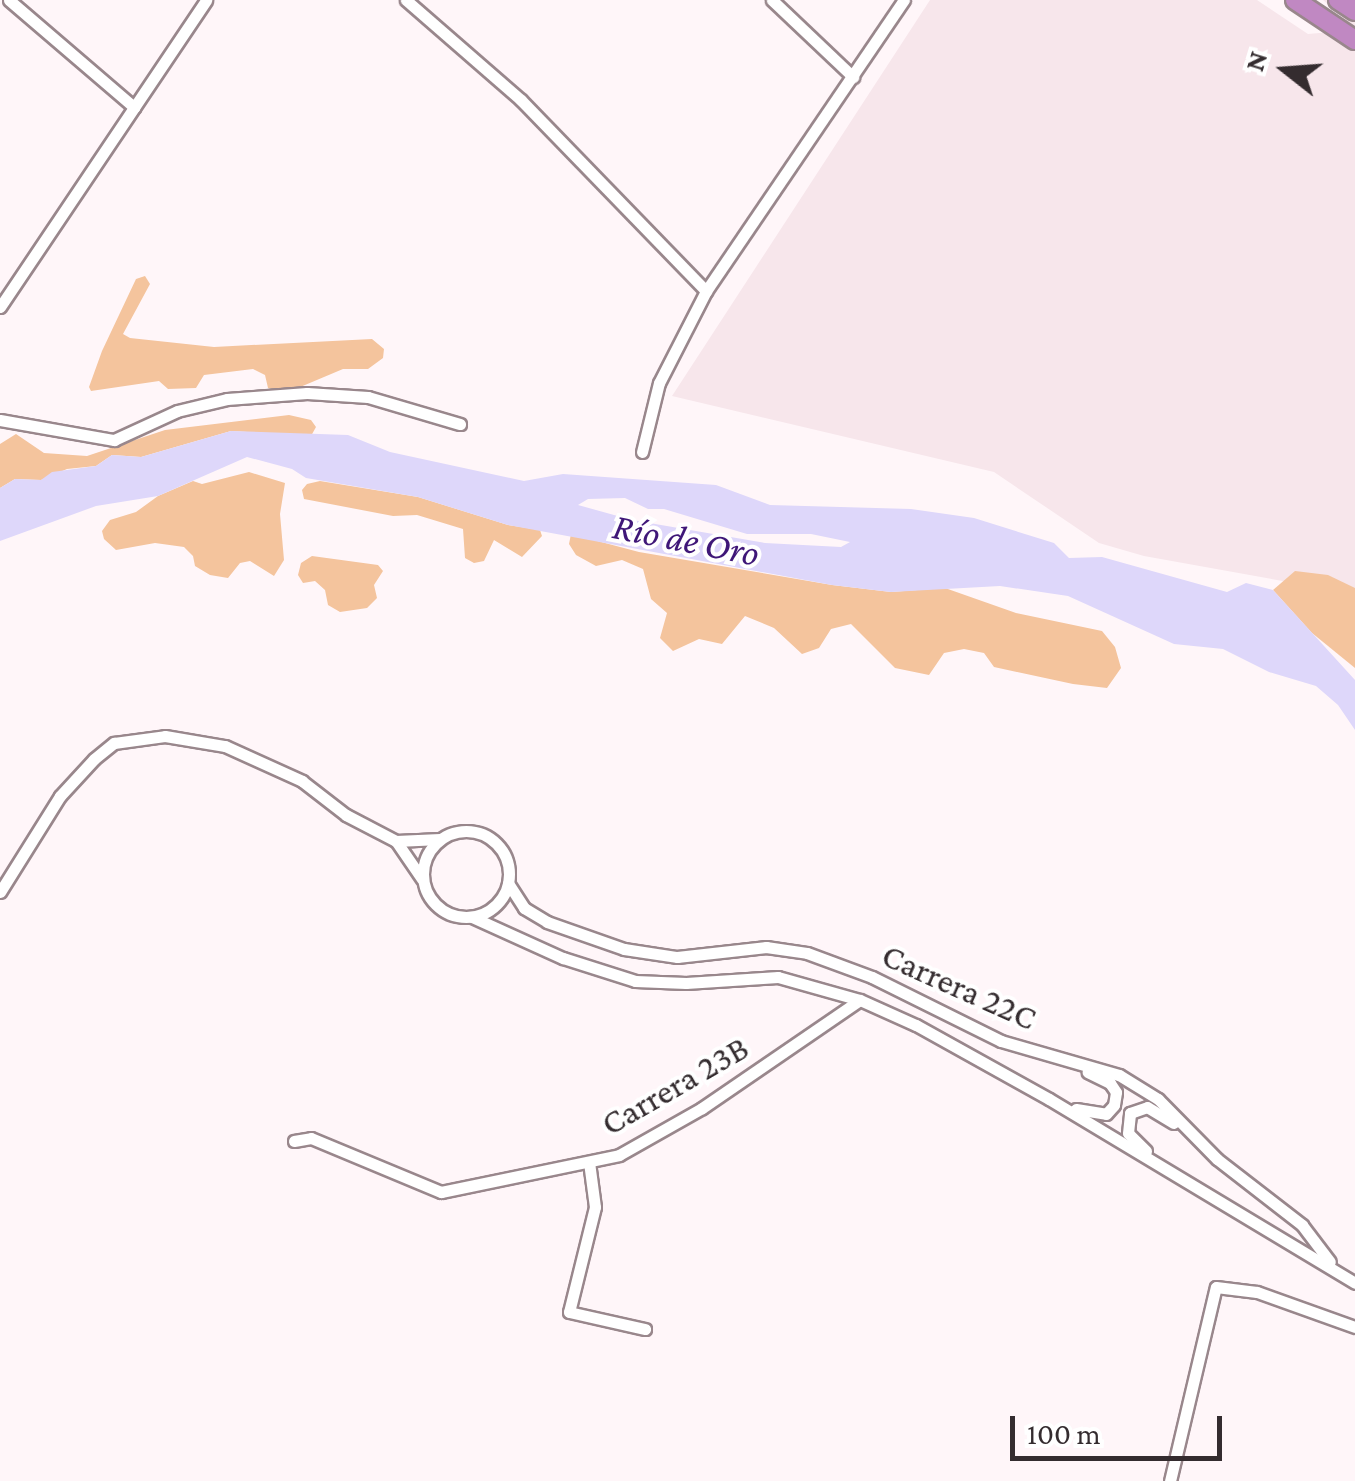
<!DOCTYPE html>
<meta charset="utf-8">
<style>
body{margin:0}
#map{position:relative;width:1355px;height:1481px;overflow:hidden;background:#fff6f9;font-family:"Crimson Pro",serif}
div>[style]{position:absolute}
[style*='--x']{left:calc(var(--x)*1px);top:calc(var(--y)*1px);width:calc(var(--w)*1px);rotate:calc(var(--a)*1deg)}
.built>*{inset:0;background:#f7e6eb}
.green>*{inset:0;background:#f4c49d}
.water>*{inset:0;background:#ded7fa}
.roads{filter:drop-shadow(2px 0 #99878c) drop-shadow(-2px 0 #99878c) drop-shadow(0 2px #99878c) drop-shadow(0 -2px #99878c)}
.minor>*{height:11px;margin:-5.5px;padding:0 5.5px;transform-origin:5.5px;border-radius:5.5px;background:#fff}
.minor>.ring{margin:-5.5px;padding:0;box-sizing:content-box;background:none;border:11px solid #fff;border-radius:50%}
.trunk>*{height:18px;margin:-9px;padding:0 9px;transform-origin:9px;border-radius:9px;background:#c088c2}
span{translate:-50% -50%;white-space:nowrap;text-align:center;line-height:1.15;-webkit-text-stroke:8px #fff;paint-order:stroke}
.street-label{font-size:35px;color:#342c2f}
.water-label{font-size:38px;color:#3f1778;font-style:italic}
.north{position:absolute;left:1235px;top:20px;width:100px;height:100px;-webkit-text-stroke:8px #fff;paint-order:stroke;rotate:287deg;font-size:28px;font-weight:700;line-height:40px;text-align:center;color:#342c2f}
.north::after{content:'';display:block;margin:auto;width:35px;height:45px;background:#342c2f;clip-path:polygon(50% 0,100% 100%,50% 72%,0 100%)}
.scale{position:absolute;left:1010px;top:1416px;width:212px;height:45px;box-sizing:border-box;border:5px solid #342c2f;border-top:0;padding-left:12px;font-size:30px;line-height:35px;white-space:nowrap;color:#342c2f;-webkit-text-stroke:8px #fff;paint-order:stroke}
</style>
<div id="map">
<div class="built">
<i style="clip-path:polygon(930px 0,1257px 0,1308px 34px,1342px 31px,1346px 20px,1323px 0,1355px 0,1355px 594px,1144px 556px,1099px 543px,994px 472px,672px 396px)"></i>
</div>
<div class="green">
<i style="clip-path:polygon(145px 276px,150px 284px,123px 334px,130px 338px,214px 347px,372px 339px,384px 349px,383px 358px,368px 369px,343px 369px,286px 393px,268px 388px,265px 375px,253px 369px,204px 375px,196px 388px,168px 389px,159px 381px,91px 391px,89px 387px,102px 351px,136px 279px)"></i>
<i style="clip-path:polygon(289px 415px,311px 420px,316px 427px,311px 436px,231px 431px,141px 457px,112px 455px,96px 466px,67px 469px,41px 480px,15px 479px,0 488px,0 444px,16px 434px,44px 453px,87px 456px,165px 430px)"></i>
<i style="clip-path:polygon(249px 472px,285px 483px,280px 514px,284px 560px,274px 576px,250px 561px,240px 563px,228px 578px,210px 575px,195px 566px,193px 556px,184px 547px,155px 543px,116px 550px,104px 539px,102px 531px,110px 520px,136px 512px,158px 496px,193px 481px,202px 484px)"></i>
<i style="clip-path:polygon(320px 481px,418px 497px,508px 525px,540px 530px,542px 536px,522px 557px,494px 540px,484px 561px,474px 563px,465px 558px,463px 529px,417px 515px,393px 516px,304px 499px,302px 490px,307px 484px)"></i>
<i style="clip-path:polygon(571px 534px,639px 552px,832px 585px,891px 592px,945px 588px,1016px 613px,1102px 631px,1115px 647px,1121px 668px,1107px 688px,1073px 684px,994px 667px,984px 653px,964px 649px,944px 653px,929px 675px,895px 668px,851px 624px,831px 629px,819px 648px,802px 654px,774px 628px,745px 616px,722px 644px,699px 639px,673px 651px,660px 638px,667px 613px,651px 599px,643px 569px,622px 560px,596px 566px,576px 555px,569px 544px)"></i>
<i style="clip-path:polygon(312px 556px,378px 565px,383px 571px,374px 585px,377px 598px,367px 608px,340px 612px,328px 605px,325px 590px,315px 581px,303px 583px,298px 575px,301px 563px)"></i>
<i style="clip-path:polygon(1295px 571px,1328px 575px,1355px 588px,1355px 668px,1312px 633px,1273px 590px)"></i>
</div>
<div class="water">
<i style="clip-path:polygon(evenodd,231px 431px,348px 435px,390px 452px,524px 481px,563px 474px,716px 485px,770px 505px,911px 509px,974px 518px,1054px 543px,1069px 558px,1102px 557px,1227px 592px,1246px 583px,1273px 590px,1355px 680px,1355px 730px,1338px 705px,1316px 686px,1269px 672px,1223px 649px,1174px 644px,1068px 596px,1000px 586px,891px 592px,832px 585px,508px 525px,418px 497px,306px 478px,292px 469px,247px 457px,158px 496px,96px 506px,0 541px,0 488px,15px 479px,41px 480px,52px 472px,96px 466px,112px 455px,141px 457px,231px 431px,625px 498px,648px 509px,664px 509px,747px 534px,811px 534px,850px 542px,841px 547px,765px 543px,632px 520px,578px 505px,588px 499px,625px 498px)"></i>
</div>
<div class="roads">
<div class="minor">
<i style="--x:9;--y:0;--w:165;--a:40.6"></i>
<i style="--x:406;--y:0;--w:152;--a:41"></i>
<i style="--x:521;--y:100;--w:266;--a:45.9"></i>
<i style="--x:772;--y:0;--w:112;--a:43.5"></i>
<i style="--x:0;--y:307;--w:370;--a:-56.1"></i>
<i style="--x:0;--y:420;--w:116;--a:10"></i>
<i style="--x:114;--y:440;--w:69;--a:-24.7"></i>
<i style="--x:177;--y:411;--w:51;--a:-13.5"></i>
<i style="--x:227;--y:399;--w:80;--a:-4.3"></i>
<i style="--x:307;--y:393;--w:61;--a:3.8"></i>
<i style="--x:368;--y:397;--w:96;--a:16.4"></i>
<i style="--x:642;--y:452;--w:71;--a:-76.2"></i>
<i style="--x:659;--y:383;--w:103;--a:-62.9"></i>
<i style="--x:706;--y:291;--w:352;--a:-55.8"></i>
<i class="ring" style="left:423px;top:831px;width:75px;height:75px"></i>
<i style="--x:396;--y:841;--w:44;--a:-2.6"></i>
<i style="--x:508;--y:883;--w:30;--a:57"></i>
<i style="--x:524;--y:908;--w:27;--a:31"></i>
<i style="--x:547;--y:922;--w:82;--a:19.3"></i>
<i style="--x:624;--y:949;--w:54;--a:8.6"></i>
<i style="--x:677;--y:957;--w:90;--a:-6.4"></i>
<i style="--x:766;--y:947;--w:41;--a:8.3"></i>
<i style="--x:807;--y:953;--w:69;--a:20.3"></i>
<i style="--x:872;--y:977;--w:144;--a:26.4"></i>
<i style="--x:1001;--y:1041;--w:123;--a:16.1"></i>
<i style="--x:1119;--y:1075;--w:46;--a:31.6"></i>
<i style="--x:1158;--y:1099;--w:84;--a:45.5"></i>
<i style="--x:1217;--y:1159;--w:108;--a:37.8"></i>
<i style="--x:1302;--y:1225;--w:46;--a:52.9"></i>
<i style="--x:0;--y:892;--w:113;--a:-58"></i>
<i style="--x:60;--y:796;--w:50;--a:-47.4"></i>
<i style="--x:94;--y:759;--w:26;--a:-39"></i>
<i style="--x:114;--y:743;--w:51;--a:-7.8"></i>
<i style="--x:165;--y:736;--w:61;--a:9.5"></i>
<i style="--x:225;--y:746;--w:85;--a:24.4"></i>
<i style="--x:302;--y:781;--w:56;--a:37.7"></i>
<i style="--x:346;--y:815;--w:56;--a:27.5"></i>
<i style="--x:396;--y:841;--w:46;--a:55.6"></i>
<i style="--x:472;--y:917;--w:100;--a:24.3"></i>
<i style="--x:563;--y:958;--w:76;--a:17.7"></i>
<i style="--x:635;--y:981;--w:51;--a:2.2"></i>
<i style="--x:686;--y:983;--w:92;--a:-3.7"></i>
<i style="--x:778;--y:977;--w:85;--a:15.7"></i>
<i style="--x:860;--y:1000;--w:61;--a:24.1"></i>
<i style="--x:916;--y:1025;--w:152;--a:29.1"></i>
<i style="--x:1049;--y:1099;--w:357;--a:31"></i>
<i style="--x:1076;--y:1109;--w:30;--a:9"></i>
<i style="--x:1106;--y:1114;--w:12;--a:-48"></i>
<i style="--x:1114;--y:1105;--w:13;--a:-81"></i>
<i style="--x:1116;--y:1092;--w:11;--a:-124"></i>
<i style="--x:1110;--y:1083;--w:25;--a:-154"></i>
<i style="--x:294;--y:1141;--w:17;--a:-10"></i>
<i style="--x:311;--y:1138;--w:141;--a:22.6"></i>
<i style="--x:441;--y:1192;--w:182;--a:-11.7"></i>
<i style="--x:619;--y:1155;--w:95;--a:-29.5"></i>
<i style="--x:702;--y:1108;--w:191;--a:-34.4"></i>
<i style="--x:1146;--y:1151;--w:25;--a:-135"></i>
<i style="--x:1128;--y:1133;--w:20;--a:-84"></i>
<i style="--x:1130;--y:1113;--w:18;--a:-19"></i>
<i style="--x:1147;--y:1107;--w:31;--a:31"></i>
<i style="--x:589;--y:1162;--w:45;--a:82.4"></i>
<i style="--x:595;--y:1207;--w:108;--a:103.9"></i>
<i style="--x:569;--y:1312;--w:78;--a:12.6"></i>
<i style="--x:1170;--y:1481;--w:199;--a:-76.7"></i>
<i style="--x:1216;--y:1287;--w:41;--a:7"></i>
<i style="--x:1257;--y:1292;--w:104;--a:19.7"></i>
</div>
<div class="trunk">
<i style="--x:1295;--y:0;--w:72;--a:33.7"></i>
<i style="--x:1338;--y:0;--w:20;--a:33"></i>
</div>
</div>
<div class="street-label">
<span style="left:959px;top:987px;rotate:24deg">Carrera 22C</span>
<span style="left:675px;top:1086px;rotate:-30deg">Carrera 23B</span>
</div>
<div class="water-label">
<span style="left:686px;top:540px;rotate:11deg">Río de Oro</span>
</div>
<div class="north">N</div>
<div class="scale">100 m</div>
</div>
